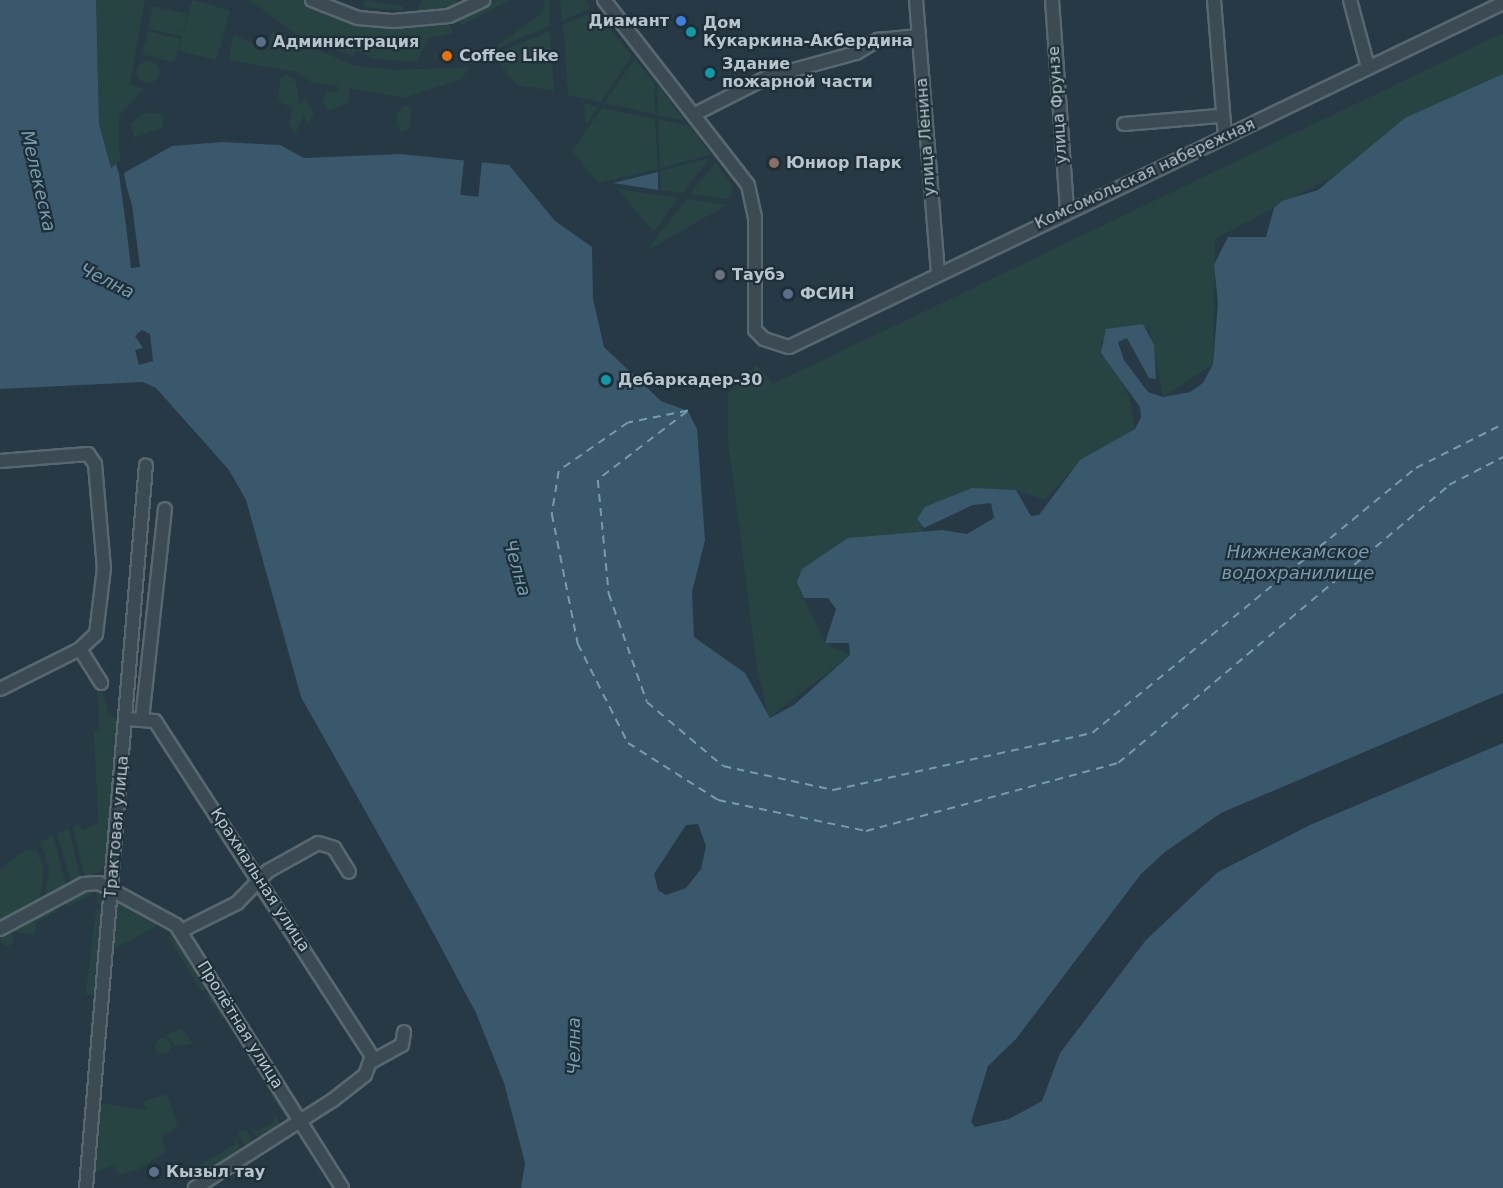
<!DOCTYPE html>
<meta charset="utf-8">
<style>
body{margin:0}
#map{position:relative;width:1503px;height:1188px;overflow:hidden;background:#263944;font-family:"DejaVu Sans",sans-serif}
div>[style]{position:absolute}
[style*='--x']{left:calc(var(--x)*1px);top:calc(var(--y)*1px);width:calc(var(--w)*1px);rotate:calc(var(--a)*1deg)}
.green>*{inset:0;background:#284442;transform-origin:0 0}
.round{border-radius:50%}
.water>*{inset:0;background:#39586b}
.pier>*{inset:0;background:#263944;transform-origin:0 0}
.ferry>*{height:1.5px;margin-top:-0.75px;transform-origin:0;background:repeating-linear-gradient(90deg,#779bb0 0 8px,transparent 0 14px)}
.roads{filter:drop-shadow(2px 0 #596770) drop-shadow(-2px 0 #596770) drop-shadow(0 2px #596770) drop-shadow(0 -2px #596770)}
.minor>*{height:12px;margin:-6px;padding:0 6px;transform-origin:6px;border-radius:6px;background:#3b4a53}
.dots>*{width:16px;height:16px;translate:-50% -50%;box-sizing:border-box;border:3px solid #1f2f38;border-radius:50%}
span{translate:-50% -50%;white-space:nowrap;text-align:center;line-height:1.15;-webkit-text-stroke:4.5px #1f2f38;paint-order:stroke}
.poi-label{font-size:16px;color:#b8c4cd;font-weight:700}
.right{translate:-100% -50%;text-align:right}
.left{translate:0 -50%;text-align:left}
.street-label{font-size:16px;color:#b8c4cd}
.water-label{font-size:18px;color:#779bb0;font-style:italic}
</style>
<div id="map">
<div class="green">
<i style="clip-path:polygon(96px 0,145px 0,130px 84px,144px 89px,119px 116px,120px 161px,111px 168px,99px 124px)"></i>
<i style="left:192px;top:0;width:39px;height:52px;rotate:15deg"></i>
<i style="clip-path:polygon(249px 0,307px 0,391px 25px,449px 23px,453px 33px,429px 38px,416px 62px,374px 59px,357px 51px,353px 56px,302px 38px)"></i>
<i style="clip-path:polygon(363px 0,403px 6px,403px 11px,364px 7px)"></i>
<i style="clip-path:polygon(421px 0,455px 0,459px 6px,424px 13px,418px 9px)"></i>
<i style="clip-path:polygon(497px 0,510px 0,462px 25px,458px 20px)"></i>
<i style="clip-path:polygon(545px 0,550px 0,549px 26px,489px 52px,543px 12px)"></i>
<i style="clip-path:polygon(560px 0,585px 0,591px 8px,562px 21px)"></i>
<i style="left:153px;top:6px;width:35px;height:23px;rotate:13deg"></i>
<i style="clip-path:polygon(595px 11px,632px 56px,601px 102px,568px 95px,563px 25px)"></i>
<i style="left:148px;top:31px;width:33px;height:24px;rotate:14deg"></i>
<i style="clip-path:polygon(274px 31px,353px 65px,392px 70px,469px 67px,462px 79px,404px 98px,349px 88px,349px 102px,330px 111px,322px 102px,326px 92px,336px 92px,339px 87px,311px 82px,296px 72px,229px 60px,233px 35px,263px 47px)"></i>
<i style="clip-path:polygon(550px 31px,554px 91px,517px 85px,492px 55px)"></i>
<i style="clip-path:polygon(1503px 33px,1503px 75px,1336px 175px,1215px 239px,1213px 364px,1163px 397px,1149px 329px,1100px 341px,1129px 397px,1135px 429px,1081px 460px,1045px 500px,1016px 490px,978px 489px,917px 519px,926px 535px,849px 538px,800px 591px,825px 643px,850px 655px,769px 718px,757px 669px,728px 440px,728px 393px,757px 365px,773px 384px)"></i>
<i style="clip-path:polygon(635px 59px,654px 82px,655px 114px,604px 103px)"></i>
<i class="round" style="left:137px;top:61px;width:22px;height:22px"></i>
<i style="clip-path:polygon(287px 75px,295px 79px,300px 104px,305px 98px,314px 112px,309px 126px,304px 116px,295px 134px,289px 124px,292px 108px,278px 101px,280px 79px)"></i>
<i style="clip-path:polygon(657px 85px,685px 121px,658px 115px)"></i>
<i style="clip-path:polygon(584px 103px,598px 107px,586px 125px)"></i>
<i style="clip-path:polygon(404px 105px,410px 106px,411px 117px,410px 129px,401px 133px,396px 116px)"></i>
<i style="clip-path:polygon(602px 108px,655px 119px,658px 169px,598px 183px,572px 151px)"></i>
<i style="clip-path:polygon(145px 113px,162px 114px,163px 127px,134px 138px,130px 124px)"></i>
<i style="clip-path:polygon(658px 119px,690px 126px,711px 155px,660px 168px)"></i>
<i style="clip-path:polygon(710px 158px,682px 194px,661px 190px,660px 171px)"></i>
<i style="clip-path:polygon(716px 162px,733px 187px,729px 199px,690px 194px)"></i>
<i style="clip-path:polygon(618px 189px,679px 198px,653px 232px)"></i>
<i style="clip-path:polygon(687px 199px,727px 205px,648px 250px,650px 246px)"></i>
<i style="clip-path:polygon(84px 660px,101px 688px,109px 714px,122px 721px,110px 857px,101px 871px,85px 879px,73px 827px,79px 824px,82px 830px,98px 823px,94px 732px,99px 729px,97px 689px)"></i>
<i style="clip-path:polygon(69px 829px,81px 881px,72px 886px,57px 833px)"></i>
<i style="clip-path:polygon(53px 835px,67px 888px,45px 899px,49px 871px,41px 842px)"></i>
<i style="clip-path:polygon(26px 850px,36px 850px,44px 868px,40px 901px,0 920px,0 869px)"></i>
<i style="clip-path:polygon(96px 888px,106px 897px,104px 905px,97px 904px,96px 892px,67px 907px,64px 901px)"></i>
<i style="clip-path:polygon(120px 898px,164px 922px,114px 949px,109px 991px,116px 902px)"></i>
<i style="clip-path:polygon(55px 906px,57px 912px,36px 922px,35px 935px,10px 931px)"></i>
<i style="left:96px;top:909px;width:8px;height:86px;rotate:7deg"></i>
<i style="left:176px;top:931px;width:65px;height:10px;rotate:58deg"></i>
<i class="round" style="left:0;top:932px;width:14px;height:14px"></i>
<i style="clip-path:polygon(213px 990px,229px 1015px,223px 1019px,206px 995px)"></i>
<i style="clip-path:polygon(181px 1028px,193px 1044px,175px 1046px,166px 1035px)"></i>
<i style="clip-path:polygon(243px 1038px,291px 1118px,289px 1123px,238px 1041px)"></i>
<i class="round" style="left:155px;top:1038px;width:16px;height:16px"></i>
<i style="clip-path:polygon(167px 1094px,178px 1126px,161px 1138px,167px 1151px,137px 1170px,118px 1175px,114px 1165px,93px 1173px,100px 1103px,147px 1110px,143px 1101px)"></i>
<i style="clip-path:polygon(274px 1114px,282px 1127px,260px 1141px,250px 1127px,258px 1131px,274px 1122px)"></i>
<i style="left:245px;top:1129px;width:18px;height:9px;rotate:56deg"></i>
<i style="clip-path:polygon(234px 1136px,243px 1152px,201px 1178px,195px 1168px,236px 1144px)"></i>
</div>
<div class="water">
<i style="clip-path:polygon(evenodd,0 0,96px 0,99px 124px,111px 168px,116px 164px,119px 174px,132px 268px,140px 266px,124px 173px,172px 146px,222px 142px,280px 145px,304px 158px,400px 154px,509px 165px,555px 221px,592px 247px,593px 299px,604px 347px,661px 401px,688px 411px,697px 429px,705px 540px,692px 592px,694px 637px,745px 673px,770px 718px,794px 705px,850px 655px,849px 643px,825px 643px,836px 609px,828px 598px,804px 598px,797px 582px,802px 569px,848px 538px,943px 530px,967px 534px,994px 518px,991px 503px,973px 505px,924px 528px,917px 519px,925px 507px,972px 488px,1016px 490px,1031px 516px,1039px 515px,1080px 460px,1135px 429px,1141px 417px,1140px 407px,1101px 353px,1106px 329px,1143px 324px,1154px 345px,1156px 379px,1149px 378px,1127px 338px,1118px 342px,1124px 360px,1148px 392px,1163px 397px,1190px 392px,1203px 383px,1213px 364px,1218px 303px,1214px 265px,1228px 237px,1266px 237px,1274px 208px,1282px 201px,1318px 190px,1405px 118px,1503px 74px,1503px 693px,1221px 813px,1165px 852px,1141px 874px,1016px 1039px,988px 1066px,971px 1122px,975px 1127px,1009px 1119px,1042px 1101px,1060px 1053px,1146px 940px,1218px 872px,1310px 825px,1503px 743px,1503px 1188px,521px 1188px,525px 1163px,504px 1083px,476px 1013px,421px 910px,301px 697px,246px 500px,229px 470px,156px 388px,143px 382px,0 389px,0 0,142px 330px,150px 334px,153px 361px,139px 365px,135px 350px,143px 348px,135px 336px,142px 330px,0 0,698px 824px,706px 846px,701px 869px,686px 888px,666px 895px,658px 890px,654px 874px,686px 825px,698px 824px)"></i>
<i style="clip-path:polygon(658px 172px,658px 190px,613px 183px)"></i>
</div>
<div class="pier">
<i style="left:464px;top:160px;width:18px;height:35px;rotate:6deg"></i>
<i style="clip-path:polygon(evenodd,119px 162px,132px 205px,140px 267px,131px 268px,119px 162px,127px 207px,129px 208px,137px 264px,134px 265px,127px 207px)"></i>
</div>
<div class="ferry">
<i style="--x:688;--y:411;--w:61;--a:168.7"></i>
<i style="--x:628;--y:423;--w:84;--a:145.2"></i>
<i style="--x:559;--y:471;--w:44;--a:99.2"></i>
<i style="--x:552;--y:514;--w:133;--a:78.7"></i>
<i style="--x:578;--y:644;--w:111;--a:63.2"></i>
<i style="--x:628;--y:743;--w:107;--a:32.3"></i>
<i style="--x:718;--y:800;--w:151;--a:11.8"></i>
<i style="--x:866;--y:831;--w:261;--a:-15.1"></i>
<i style="--x:1118;--y:763;--w:432;--a:-40"></i>
<i style="--x:1449;--y:485;--w:61;--a:-27.4"></i>
<i style="--x:687;--y:412;--w:112;--a:142.6"></i>
<i style="--x:598;--y:480;--w:115;--a:84.5"></i>
<i style="--x:609;--y:594;--w:114;--a:70.6"></i>
<i style="--x:647;--y:702;--w:99;--a:40.1"></i>
<i style="--x:723;--y:766;--w:113;--a:12.3"></i>
<i style="--x:833;--y:790;--w:265;--a:-12.4"></i>
<i style="--x:1092;--y:733;--w:419;--a:-39.3"></i>
<i style="--x:1416;--y:468;--w:97;--a:-26.8"></i>
</div>
<div class="roads">
<div class="minor">
<i style="--x:312;--y:0;--w:49;--a:21.4"></i>
<i style="--x:358;--y:18;--w:36;--a:5"></i>
<i style="--x:394;--y:21;--w:55;--a:-5.2"></i>
<i style="--x:449;--y:16;--w:38;--a:-25"></i>
<i style="--x:604;--y:0;--w:234;--a:52.1"></i>
<i style="--x:748;--y:185;--w:33;--a:78"></i>
<i style="--x:755;--y:217;--w:113;--a:90"></i>
<i style="--x:755;--y:330;--w:13;--a:45"></i>
<i style="--x:764;--y:339;--w:26;--a:18"></i>
<i style="--x:789;--y:347;--w:793;--a:-25.72"></i>
<i style="--x:916;--y:0;--w:275;--a:85.4"></i>
<i style="--x:1052;--y:0;--w:211;--a:85.9"></i>
<i style="--x:1214;--y:0;--w:136;--a:85.4"></i>
<i style="--x:1350;--y:0;--w:69;--a:75"></i>
<i style="--x:695;--y:114;--w:82;--a:-26.9"></i>
<i style="--x:768;--y:77;--w:91;--a:-15.3"></i>
<i style="--x:856;--y:53;--w:26;--a:-31"></i>
<i style="--x:878;--y:40;--w:41;--a:-5.6"></i>
<i style="--x:1124;--y:124;--w:95;--a:-4.8"></i>
<i style="--x:0;--y:461;--w:88;--a:-4.5"></i>
<i style="--x:88;--y:454;--w:12;--a:55"></i>
<i style="--x:95;--y:464;--w:104;--a:85.1"></i>
<i style="--x:104;--y:568;--w:66;--a:96.9"></i>
<i style="--x:96;--y:634;--w:22;--a:137"></i>
<i style="--x:80;--y:649;--w:89;--a:153.4"></i>
<i style="--x:80;--y:649;--w:40;--a:58"></i>
<i style="--x:127;--y:719;--w:28;--a:4"></i>
<i style="--x:155;--y:721;--w:399;--a:57.1"></i>
<i style="--x:372;--y:1056;--w:20;--a:110"></i>
<i style="--x:365;--y:1075;--w:41;--a:142"></i>
<i style="--x:333;--y:1100;--w:164;--a:147.5"></i>
<i style="--x:142;--y:720;--w:212;--a:-83.8"></i>
<i style="--x:0;--y:929;--w:95;--a:-28.2"></i>
<i style="--x:84;--y:884;--w:15;--a:-4"></i>
<i style="--x:99;--y:883;--w:88;--a:28.6"></i>
<i style="--x:176;--y:925;--w:311;--a:57.7"></i>
<i style="--x:181;--y:931;--w:63;--a:-26.6"></i>
<i style="--x:237;--y:903;--w:45;--a:-45.9"></i>
<i style="--x:268;--y:871;--w:57;--a:-29.2"></i>
<i style="--x:318;--y:843;--w:17;--a:17"></i>
<i style="--x:334;--y:848;--w:28;--a:58"></i>
<i style="--x:371;--y:1062;--w:35;--a:-29"></i>
<i style="--x:402;--y:1045;--w:13;--a:-81"></i>
<i style="--x:86;--y:1188;--w:725;--a:-85.26"></i>
</div>
</div>
<div class="dots">
<i style="left:681px;top:21px;background:#3f7fe0"></i>
<i style="left:691px;top:32px;background:#0f9aa8"></i>
<i style="left:261px;top:42px;background:#5c6f8a"></i>
<i style="left:447px;top:56px;background:#e8710a"></i>
<i style="left:710px;top:73px;background:#0f9aa8"></i>
<i style="left:774px;top:163px;background:#8d6e63"></i>
<i style="left:720px;top:275px;background:#6b7280"></i>
<i style="left:788px;top:294px;background:#5c6f8a"></i>
<i style="left:606px;top:380px;background:#0f9aa8"></i>
<i style="left:154px;top:1172px;background:#5c6f8a"></i>
</div>
<div class="poi-label">
<span class="right" style="left:669px;top:21px">Диамант</span>
<span class="left" style="left:703px;top:32px">Дом<br>Кукаркина-Акбердина</span>
<span class="left" style="left:273px;top:42px">Администрация</span>
<span class="left" style="left:459px;top:56px">Coffee Like</span>
<span class="left" style="left:722px;top:73px">Здание<br>пожарной части</span>
<span class="left" style="left:786px;top:163px">Юниор Парк</span>
<span class="left" style="left:732px;top:275px">Таубэ</span>
<span class="left" style="left:800px;top:294px">ФСИН</span>
<span class="left" style="left:618px;top:380px">Дебаркадер-30</span>
<span class="left" style="left:166px;top:1172px">Кызыл тау</span>
</div>
<div class="street-label">
<span style="left:1058px;top:105px;rotate:-94deg">улица Фрунзе</span>
<span style="left:926px;top:137px;rotate:-94deg">улица Ленина</span>
<span style="left:1145px;top:174px;rotate:-25deg">Комсомольская набережная</span>
<span style="left:117px;top:827px;rotate:-85deg">Трактовая улица</span>
<span style="left:260px;top:880px;rotate:57deg">Крахмальная улица</span>
<span style="left:240px;top:1025px;rotate:58deg">Пролётная улица</span>
</div>
<div class="water-label">
<span style="left:38px;top:181px;rotate:77deg">Мелекеска</span>
<span style="left:107px;top:281px;rotate:26deg">Челна</span>
<span style="left:1298px;top:563px">Нижнекамское<br>водохранилище</span>
<span style="left:517px;top:568px;rotate:74deg">Челна</span>
<span style="left:574px;top:1046px;rotate:-90deg">Челна</span>
</div>
</div>
